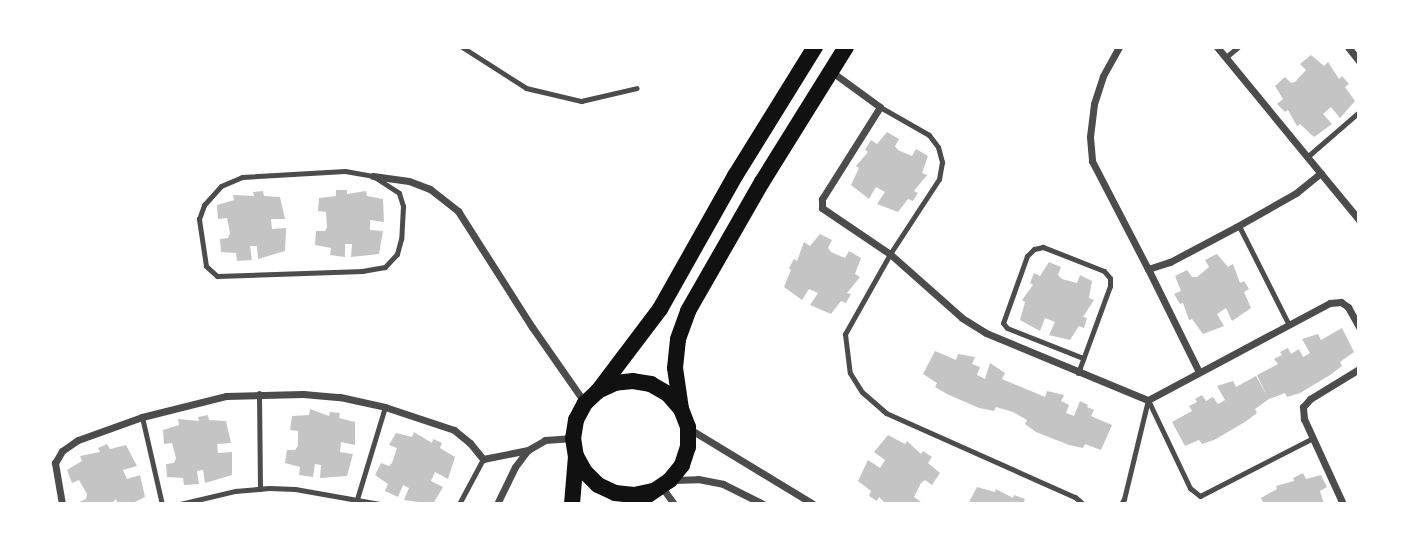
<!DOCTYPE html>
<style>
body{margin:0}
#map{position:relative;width:1406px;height:551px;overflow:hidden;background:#fff;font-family:Lora,serif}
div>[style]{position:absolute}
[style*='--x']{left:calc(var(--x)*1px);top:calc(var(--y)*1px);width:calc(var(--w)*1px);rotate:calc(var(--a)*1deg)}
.building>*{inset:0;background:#c4c4c4}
.service>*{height:5px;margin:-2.5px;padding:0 2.5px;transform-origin:2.5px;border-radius:2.5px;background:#4c4c4c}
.minor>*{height:7px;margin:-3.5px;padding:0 3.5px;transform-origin:3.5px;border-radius:3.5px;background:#4c4c4c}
.primary>*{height:16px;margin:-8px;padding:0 8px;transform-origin:8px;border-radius:8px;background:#111}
span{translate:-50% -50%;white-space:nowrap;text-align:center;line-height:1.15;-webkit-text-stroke:6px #fff;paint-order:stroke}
.frame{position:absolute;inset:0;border:49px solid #fff;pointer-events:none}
</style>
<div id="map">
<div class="building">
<i style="clip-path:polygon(1311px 55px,1324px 66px,1328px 62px,1339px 79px,1342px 76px,1349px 84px,1345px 87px,1355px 101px,1340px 118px,1331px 107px,1323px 114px,1332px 124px,1314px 137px,1300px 124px,1297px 126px,1288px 110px,1285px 112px,1277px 104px,1283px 99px,1275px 86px,1285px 77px,1291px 83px,1295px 82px,1306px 70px,1300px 64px)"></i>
<i style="clip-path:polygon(887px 132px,899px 139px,895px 146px,898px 150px,912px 156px,916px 149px,928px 156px,922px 173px,927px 175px,914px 191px,918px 193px,913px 201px,908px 199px,898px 212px,877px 204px,885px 192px,876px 187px,869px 199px,851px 185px,859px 168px,856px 166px,868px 152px,865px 150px,871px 140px,877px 144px)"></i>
<i style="clip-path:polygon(336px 190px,347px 190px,347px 194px,366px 191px,367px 196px,383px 199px,384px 222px,370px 220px,370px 230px,383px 231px,379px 254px,351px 257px,352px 244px,345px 244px,345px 257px,330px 255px,331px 248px,315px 245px,316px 231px,325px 231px,327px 227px,326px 212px,318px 211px,319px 198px,336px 196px)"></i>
<i style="clip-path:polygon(263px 191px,264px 196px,280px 197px,285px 219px,271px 219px,272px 229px,286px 228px,285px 251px,258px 259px,257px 246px,250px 246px,252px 260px,237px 261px,236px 253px,221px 252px,220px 239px,228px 238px,230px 233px,227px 218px,218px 219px,217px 205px,234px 200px,233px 195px,254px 196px,253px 192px)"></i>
<i style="clip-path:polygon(820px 234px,832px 240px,828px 248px,831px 252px,845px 258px,849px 251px,861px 258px,855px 274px,860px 277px,847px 293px,851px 294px,846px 303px,841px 301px,831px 314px,810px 305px,818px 293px,809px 289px,802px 300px,784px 287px,791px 270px,789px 268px,794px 259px,797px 261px,804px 242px,810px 246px)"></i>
<i style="clip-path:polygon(1217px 254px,1228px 267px,1233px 264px,1240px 283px,1244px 281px,1249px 289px,1244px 292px,1251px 308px,1232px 321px,1226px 308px,1217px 314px,1224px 326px,1203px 334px,1192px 319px,1189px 320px,1183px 303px,1180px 304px,1174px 294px,1181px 291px,1175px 276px,1187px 270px,1192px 277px,1197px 277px,1209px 267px,1205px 260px)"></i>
<i style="clip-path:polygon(1049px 262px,1061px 267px,1058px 275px,1062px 279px,1077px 283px,1080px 275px,1092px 281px,1089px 298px,1094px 300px,1083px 317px,1087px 318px,1084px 328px,1079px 326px,1070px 340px,1049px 335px,1055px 322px,1045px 318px,1040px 331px,1020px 320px,1025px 302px,1022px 300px,1033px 285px,1030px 283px,1034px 273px,1040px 276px)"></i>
<i style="clip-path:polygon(1342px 328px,1354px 352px,1340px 362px,1342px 366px,1330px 375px,1300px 393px,1287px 397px,1285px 393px,1269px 399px,1255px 409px,1257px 413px,1245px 422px,1214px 440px,1202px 444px,1199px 440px,1185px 446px,1172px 422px,1192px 411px,1189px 406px,1197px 402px,1195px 399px,1202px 395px,1206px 401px,1213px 397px,1218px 404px,1225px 400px,1217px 386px,1233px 381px,1236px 387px,1256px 376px,1266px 394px,1257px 375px,1278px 364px,1274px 359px,1282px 355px,1280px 352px,1288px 348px,1291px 354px,1299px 349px,1303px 357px,1310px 353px,1302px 339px,1318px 334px,1321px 340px)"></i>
<i style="clip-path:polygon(935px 351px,956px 360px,958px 354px,975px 357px,972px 364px,980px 367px,977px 375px,985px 379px,990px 363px,1005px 373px,1002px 379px,1045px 397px,1047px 391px,1064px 395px,1061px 401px,1069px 405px,1066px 413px,1074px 416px,1080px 401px,1088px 405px,1087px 407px,1094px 410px,1091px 416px,1112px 425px,1101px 450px,1085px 444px,1083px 448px,1069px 445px,1036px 432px,1025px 424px,1027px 420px,1013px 412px,996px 407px,994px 411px,979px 408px,947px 394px,935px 387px,937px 383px,923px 374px)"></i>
<i style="clip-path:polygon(310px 409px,329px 416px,330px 412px,340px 413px,339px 418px,355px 422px,355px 445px,341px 442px,340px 452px,353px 454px,347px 476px,320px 478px,321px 465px,315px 464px,313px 477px,299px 475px,300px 467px,285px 463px,287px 450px,295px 450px,298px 446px,298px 431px,290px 430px,292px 416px,309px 415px)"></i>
<i style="clip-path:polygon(208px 415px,209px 420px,226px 421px,231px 443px,217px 444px,218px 453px,232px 452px,232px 475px,205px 483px,203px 470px,197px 471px,199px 484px,184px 485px,183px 478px,167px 477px,166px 464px,174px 463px,176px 458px,172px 443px,164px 444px,163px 430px,179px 425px,178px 419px,199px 421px,198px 417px)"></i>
<i style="clip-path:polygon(414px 432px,432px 443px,433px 439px,442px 443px,440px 448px,455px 457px,448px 479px,435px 472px,431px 481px,443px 487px,433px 504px,404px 500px,409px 488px,403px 485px,398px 497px,385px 491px,388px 484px,375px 475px,381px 463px,389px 466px,392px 463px,397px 448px,389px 445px,396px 433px,412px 437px)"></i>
<i style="clip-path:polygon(888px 435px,905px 444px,907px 441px,921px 454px,923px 451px,932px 457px,928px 463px,940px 473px,932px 485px,925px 480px,921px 483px,914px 497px,921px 502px,919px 504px,886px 504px,879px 497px,877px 501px,869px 496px,871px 491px,858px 481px,868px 460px,880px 468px,885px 460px,874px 452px)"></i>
<i style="clip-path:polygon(107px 444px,110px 449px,126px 445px,137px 466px,123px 470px,127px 479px,140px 475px,145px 497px,131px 504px,118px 504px,116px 499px,111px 504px,75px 504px,86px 499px,87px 494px,79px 480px,72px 483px,67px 470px,82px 461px,80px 456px,100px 452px,98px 448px)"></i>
<i style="clip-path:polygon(1303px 473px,1306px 479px,1321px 475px,1327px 487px,1320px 491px,1324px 504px,1264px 504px,1261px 498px,1277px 489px,1276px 486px,1294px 481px,1293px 478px)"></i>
<i style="clip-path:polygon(977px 487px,995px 492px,996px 489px,1013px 498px,1014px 495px,1025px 499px,1023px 504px,968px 504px)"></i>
</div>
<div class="service">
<i style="--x:462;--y:47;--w:76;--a:32.6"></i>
<i style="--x:526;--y:88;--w:57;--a:13.3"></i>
<i style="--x:581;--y:101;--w:57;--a:-13.1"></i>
<i style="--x:1226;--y:57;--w:16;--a:-40"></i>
<i style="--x:880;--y:107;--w:56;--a:29.7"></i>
<i style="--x:929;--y:135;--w:15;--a:53"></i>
<i style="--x:938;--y:147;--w:16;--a:75"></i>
<i style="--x:942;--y:162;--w:17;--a:100"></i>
<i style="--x:939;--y:179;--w:90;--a:123.2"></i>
<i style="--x:890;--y:254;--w:92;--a:119.4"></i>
<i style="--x:845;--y:334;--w:39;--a:83"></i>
<i style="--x:850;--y:373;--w:22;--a:58"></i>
<i style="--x:862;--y:392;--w:32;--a:41"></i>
<i style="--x:886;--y:413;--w:207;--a:24"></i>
<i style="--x:1075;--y:497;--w:11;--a:41"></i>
<i style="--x:1307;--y:157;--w:69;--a:-40.9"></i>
<i style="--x:345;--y:171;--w:28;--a:10"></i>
<i style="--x:373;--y:176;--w:31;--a:33"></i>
<i style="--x:399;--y:193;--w:14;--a:73"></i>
<i style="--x:403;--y:206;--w:33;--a:93"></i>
<i style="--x:401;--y:239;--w:16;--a:105"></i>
<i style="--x:397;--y:254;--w:18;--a:133"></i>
<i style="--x:385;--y:267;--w:22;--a:170"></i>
<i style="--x:363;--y:271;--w:146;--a:178"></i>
<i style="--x:217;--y:276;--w:15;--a:-138"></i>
<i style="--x:206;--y:266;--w:48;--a:-98.5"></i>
<i style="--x:199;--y:219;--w:15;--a:-70"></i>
<i style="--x:204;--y:205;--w:25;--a:-48"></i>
<i style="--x:221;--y:186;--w:23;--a:-23"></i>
<i style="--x:242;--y:177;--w:103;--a:-3.3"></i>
<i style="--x:1239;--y:226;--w:111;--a:63.2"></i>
<i style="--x:1078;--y:373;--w:93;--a:-69.8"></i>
<i style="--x:1110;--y:286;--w:8;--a:-90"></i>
<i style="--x:1110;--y:278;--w:9;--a:-131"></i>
<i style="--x:1104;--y:271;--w:66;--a:-158.5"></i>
<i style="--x:1043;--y:247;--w:9;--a:167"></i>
<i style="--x:1034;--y:249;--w:10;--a:135"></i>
<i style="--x:1027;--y:256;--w:71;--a:109.7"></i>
<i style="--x:1003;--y:323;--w:6;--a:51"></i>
<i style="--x:1007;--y:328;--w:82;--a:21.5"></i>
<i style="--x:259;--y:393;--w:96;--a:89.4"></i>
<i style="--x:1148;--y:400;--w:98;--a:64.5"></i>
<i style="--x:1190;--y:488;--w:13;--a:39"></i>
<i style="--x:1200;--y:496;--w:127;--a:-27.2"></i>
<i style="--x:142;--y:417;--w:89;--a:77.1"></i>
<i style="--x:357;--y:499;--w:96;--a:-73.1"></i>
<i style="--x:180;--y:504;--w:57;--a:-13.3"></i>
<i style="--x:235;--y:491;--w:34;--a:-5"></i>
<i style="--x:269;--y:488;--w:26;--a:2"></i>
<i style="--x:295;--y:489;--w:86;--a:10"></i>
<i style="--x:459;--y:504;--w:51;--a:-61.9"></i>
<i style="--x:1121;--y:504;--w:6;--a:-59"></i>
<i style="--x:1124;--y:499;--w:102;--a:-76.4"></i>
</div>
<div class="minor">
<i style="--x:1119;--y:47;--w:33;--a:119"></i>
<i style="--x:1103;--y:76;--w:29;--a:108"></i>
<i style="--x:1094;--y:104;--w:33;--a:97"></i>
<i style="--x:1090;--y:137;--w:24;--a:85"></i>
<i style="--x:1092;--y:161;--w:122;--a:62.6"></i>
<i style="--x:1217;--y:47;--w:224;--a:50.6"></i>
<i style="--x:1348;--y:47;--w:18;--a:52"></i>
<i style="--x:832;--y:72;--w:59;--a:36.1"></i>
<i style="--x:880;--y:107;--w:109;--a:122.2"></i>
<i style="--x:822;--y:199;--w:9;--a:90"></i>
<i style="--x:822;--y:208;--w:82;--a:34.1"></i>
<i style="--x:890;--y:254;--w:96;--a:41.6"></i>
<i style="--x:962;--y:318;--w:28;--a:32"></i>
<i style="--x:986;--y:333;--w:175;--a:22.5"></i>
<i style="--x:1148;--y:400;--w:206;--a:-28.1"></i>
<i style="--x:1330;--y:303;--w:11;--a:-5"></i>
<i style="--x:1341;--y:302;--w:9;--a:36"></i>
<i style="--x:1348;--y:307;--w:23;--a:61"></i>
<i style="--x:373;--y:176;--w:36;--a:8"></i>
<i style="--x:409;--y:181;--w:22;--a:21"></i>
<i style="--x:430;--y:189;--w:36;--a:38"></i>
<i style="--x:458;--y:211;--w:138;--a:57.5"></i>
<i style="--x:532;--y:327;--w:93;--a:55.1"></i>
<i style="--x:1199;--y:372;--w:115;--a:-116.3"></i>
<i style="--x:1148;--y:269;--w:23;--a:-18"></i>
<i style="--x:1170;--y:262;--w:75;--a:-27.9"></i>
<i style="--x:1236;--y:227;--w:69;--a:-29.5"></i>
<i style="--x:1296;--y:193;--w:32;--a:-39"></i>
<i style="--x:688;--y:428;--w:146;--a:31.3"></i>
<i style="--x:674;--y:480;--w:24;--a:-2"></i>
<i style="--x:698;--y:479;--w:25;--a:11"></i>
<i style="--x:723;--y:484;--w:45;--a:26.6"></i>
<i style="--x:661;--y:486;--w:22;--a:54"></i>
<i style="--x:62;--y:504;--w:42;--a:-99.7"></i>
<i style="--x:55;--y:463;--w:14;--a:-60"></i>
<i style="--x:62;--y:451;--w:19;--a:-35"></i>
<i style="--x:78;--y:440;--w:68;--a:-19.8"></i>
<i style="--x:142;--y:417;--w:87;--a:-14"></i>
<i style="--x:226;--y:396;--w:77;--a:-1.5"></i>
<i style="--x:303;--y:394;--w:37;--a:5"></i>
<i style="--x:340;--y:397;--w:46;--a:12.5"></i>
<i style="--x:385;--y:407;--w:73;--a:18.4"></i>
<i style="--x:454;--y:430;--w:21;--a:39"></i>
<i style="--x:470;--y:443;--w:21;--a:51"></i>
<i style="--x:483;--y:459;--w:46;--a:-11.3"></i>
<i style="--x:497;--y:504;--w:41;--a:-64.1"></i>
<i style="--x:515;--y:467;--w:21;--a:-53"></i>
<i style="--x:528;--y:450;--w:20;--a:-30"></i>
<i style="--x:545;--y:440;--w:28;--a:-4"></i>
<i style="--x:1343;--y:504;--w:94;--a:-114.6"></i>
<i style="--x:1304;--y:419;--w:12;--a:-95"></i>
<i style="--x:1303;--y:407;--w:11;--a:-49"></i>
<i style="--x:1310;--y:399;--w:57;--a:-31.5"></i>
</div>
<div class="primary">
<i style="--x:598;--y:391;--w:103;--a:-52.9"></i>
<i style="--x:660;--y:309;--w:153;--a:-60.6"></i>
<i style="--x:735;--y:176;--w:152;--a:-58.2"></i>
<i style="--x:681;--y:409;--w:41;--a:-98.3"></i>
<i style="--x:675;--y:368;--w:29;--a:-84"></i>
<i style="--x:678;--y:339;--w:30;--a:-70"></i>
<i style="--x:688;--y:311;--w:149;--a:-60.2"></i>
<i style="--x:762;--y:182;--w:159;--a:-58.1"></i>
<i style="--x:572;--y:504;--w:48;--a:-85.2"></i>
<i style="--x:635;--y:504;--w:42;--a:-34.4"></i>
<i style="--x:670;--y:480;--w:19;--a:-51"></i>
<i style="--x:682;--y:465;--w:19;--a:-72"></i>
<i style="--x:688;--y:447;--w:20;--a:-90"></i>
<i style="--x:688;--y:427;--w:19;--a:-111"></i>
<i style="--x:681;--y:409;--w:20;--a:-131"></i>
<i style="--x:668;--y:394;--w:20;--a:-150"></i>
<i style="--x:651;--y:384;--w:18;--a:-171"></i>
<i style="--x:633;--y:381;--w:18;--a:174"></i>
<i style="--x:615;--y:383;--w:19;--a:155"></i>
<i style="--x:598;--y:391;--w:18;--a:137"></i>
<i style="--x:585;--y:403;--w:19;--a:118"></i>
<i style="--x:576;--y:420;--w:18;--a:99"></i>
<i style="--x:573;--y:438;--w:18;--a:81"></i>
<i style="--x:576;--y:456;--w:18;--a:61"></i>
<i style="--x:585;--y:472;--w:18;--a:45"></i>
<i style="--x:598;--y:485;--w:19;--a:25"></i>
<i style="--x:615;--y:493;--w:19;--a:6"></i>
<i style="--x:634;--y:495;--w:19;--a:-12"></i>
</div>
<div class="frame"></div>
</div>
